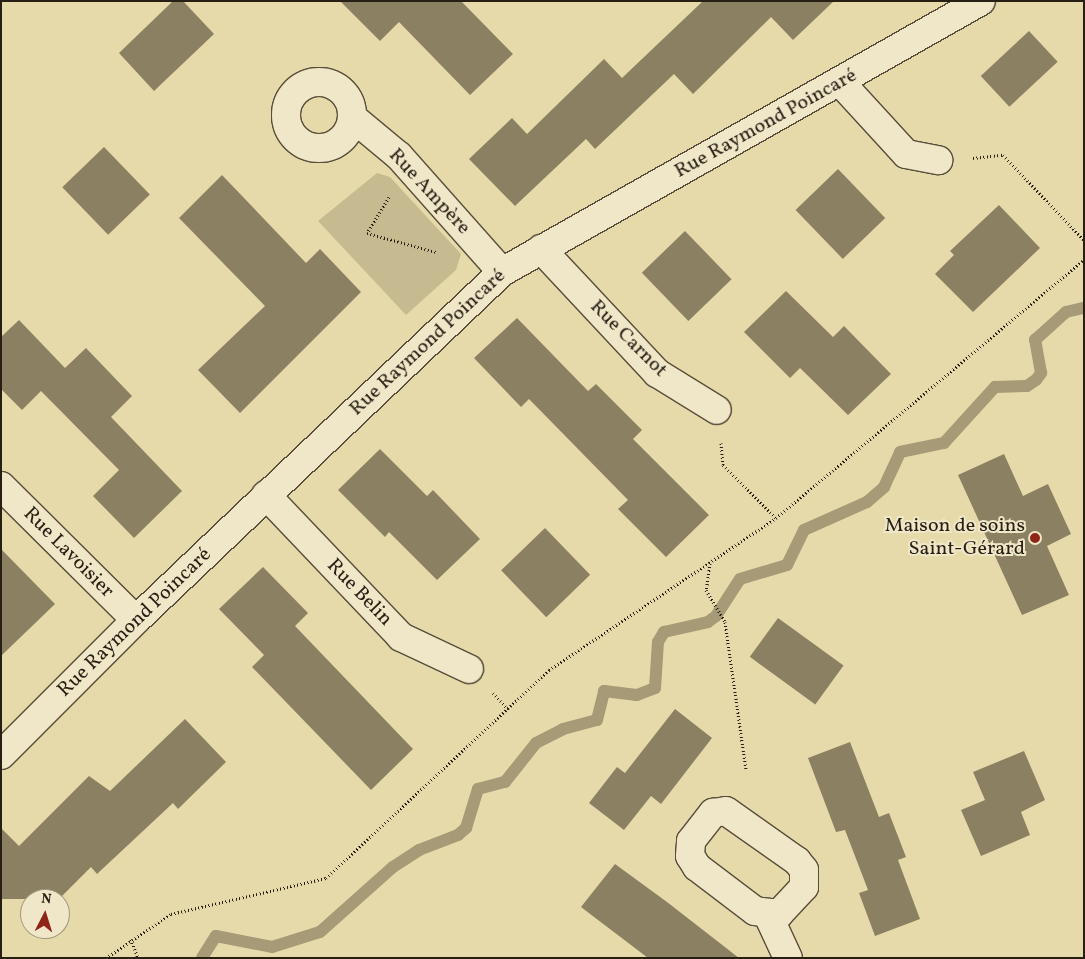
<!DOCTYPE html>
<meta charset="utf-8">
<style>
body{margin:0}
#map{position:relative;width:1085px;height:959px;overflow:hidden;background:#e7daaa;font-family:Vollkorn,serif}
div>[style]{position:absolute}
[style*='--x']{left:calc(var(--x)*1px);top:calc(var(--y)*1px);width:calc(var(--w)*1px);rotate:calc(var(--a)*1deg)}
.green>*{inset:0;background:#c6ba90}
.stream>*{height:12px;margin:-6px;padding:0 6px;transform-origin:6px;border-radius:6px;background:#a69a77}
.building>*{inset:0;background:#8b8062;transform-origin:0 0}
.path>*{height:3px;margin-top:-1.5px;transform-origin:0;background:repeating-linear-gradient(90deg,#271e14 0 1px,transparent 0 3.5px)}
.roads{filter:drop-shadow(1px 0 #574d3a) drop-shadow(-1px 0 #574d3a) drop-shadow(0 1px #574d3a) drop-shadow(0 -1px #574d3a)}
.minor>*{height:28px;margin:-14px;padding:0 14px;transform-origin:14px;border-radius:14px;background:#efe7c8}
.minor>.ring{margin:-14px;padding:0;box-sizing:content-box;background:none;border:28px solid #efe7c8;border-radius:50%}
.dots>*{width:14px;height:14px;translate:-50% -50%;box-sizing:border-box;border:2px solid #efe7c8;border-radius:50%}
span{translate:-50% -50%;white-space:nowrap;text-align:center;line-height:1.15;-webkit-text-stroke:4px #efe7c8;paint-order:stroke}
.street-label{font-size:20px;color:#271e14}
.poi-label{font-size:20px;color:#271e14}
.right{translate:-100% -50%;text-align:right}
.frame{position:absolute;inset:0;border:2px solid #271e14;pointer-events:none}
.north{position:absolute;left:20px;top:889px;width:50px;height:50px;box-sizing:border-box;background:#efe7c8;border:1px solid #9f9780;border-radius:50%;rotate:5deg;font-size:14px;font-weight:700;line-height:20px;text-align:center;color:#271e14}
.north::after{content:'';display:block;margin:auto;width:18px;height:22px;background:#8f2418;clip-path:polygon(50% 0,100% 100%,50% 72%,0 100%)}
</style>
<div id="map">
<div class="green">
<i style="clip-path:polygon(377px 173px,390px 177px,461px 254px,456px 270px,406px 315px,318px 221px)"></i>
</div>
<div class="stream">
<i style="--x:202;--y:958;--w:26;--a:-58"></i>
<i style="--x:216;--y:936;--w:57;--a:11.1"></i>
<i style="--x:272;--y:947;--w:50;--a:-17.4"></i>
<i style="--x:320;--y:932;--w:98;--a:-41.7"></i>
<i style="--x:393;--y:867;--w:31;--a:-33"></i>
<i style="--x:419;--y:850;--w:42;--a:-21"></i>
<i style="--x:458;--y:835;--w:11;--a:-41"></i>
<i style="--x:466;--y:828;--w:41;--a:-72.9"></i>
<i style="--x:478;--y:789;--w:28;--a:-15"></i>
<i style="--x:505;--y:782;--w:50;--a:-51.5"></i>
<i style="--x:536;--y:743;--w:30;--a:-27"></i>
<i style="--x:563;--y:729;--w:35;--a:-15"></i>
<i style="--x:597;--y:720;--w:30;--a:-76"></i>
<i style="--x:604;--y:691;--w:33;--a:7"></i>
<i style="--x:637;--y:695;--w:19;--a:-21"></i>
<i style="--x:655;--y:688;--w:46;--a:-86.3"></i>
<i style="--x:658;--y:642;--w:12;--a:-59"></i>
<i style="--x:664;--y:632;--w:45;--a:-12.8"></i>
<i style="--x:708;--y:622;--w:10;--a:-37"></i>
<i style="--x:716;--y:616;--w:44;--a:-57"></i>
<i style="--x:740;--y:579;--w:49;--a:-16.6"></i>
<i style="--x:787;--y:565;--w:39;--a:-64"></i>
<i style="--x:804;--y:530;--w:69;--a:-24"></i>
<i style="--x:867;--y:502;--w:23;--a:-41"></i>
<i style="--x:884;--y:487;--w:38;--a:-65"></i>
<i style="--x:900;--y:452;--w:45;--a:-11.6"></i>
<i style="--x:944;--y:443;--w:76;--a:-47.7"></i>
<i style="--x:995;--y:387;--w:32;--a:-2"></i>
<i style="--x:1027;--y:386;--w:11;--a:-34"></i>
<i style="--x:1036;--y:380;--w:9;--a:-54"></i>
<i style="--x:1041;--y:373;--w:34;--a:-100"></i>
<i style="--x:1035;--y:340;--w:42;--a:-42.1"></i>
<i style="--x:1066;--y:312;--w:18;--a:-13"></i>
</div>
<div class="building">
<i style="clip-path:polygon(173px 1px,183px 1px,214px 34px,154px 91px,119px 53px)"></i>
<i style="clip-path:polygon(340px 1px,461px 1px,513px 54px,470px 95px,399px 22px,380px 41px)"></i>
<i style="clip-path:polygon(703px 1px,834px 1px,793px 40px,771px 17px,693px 94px,674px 74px,595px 149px,586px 139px,515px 206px,469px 159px,512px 118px,527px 134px,604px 59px,622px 78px)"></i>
<i style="left:1029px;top:31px;width:42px;height:66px;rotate:47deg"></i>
<i style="left:104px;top:147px;width:66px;height:58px;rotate:46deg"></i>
<i style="left:838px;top:169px;width:68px;height:59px;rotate:46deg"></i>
<i style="clip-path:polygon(222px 175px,306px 263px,320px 249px,361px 292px,240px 413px,198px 370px,265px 306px,179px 218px)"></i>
<i style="clip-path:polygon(999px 205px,1040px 248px,973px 312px,935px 274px,954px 255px,950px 251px)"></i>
<i style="left:685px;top:231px;width:67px;height:60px;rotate:46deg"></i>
<i style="clip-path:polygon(786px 291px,833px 337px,844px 326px,891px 374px,848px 415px,800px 368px,790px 378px,744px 332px)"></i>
<i style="clip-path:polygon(517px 318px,588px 391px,596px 384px,642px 430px,633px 439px,709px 515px,666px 557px,618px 509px,628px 500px,529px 399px,521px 407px,474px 358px)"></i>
<i style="clip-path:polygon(19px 320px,65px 368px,86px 348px,132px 396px,111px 417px,182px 491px,134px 538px,93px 496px,119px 470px,41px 391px,22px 410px,1px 389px,1px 337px)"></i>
<i style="clip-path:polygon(380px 449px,427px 496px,433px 490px,480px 539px,437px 580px,389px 532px,385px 537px,338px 490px)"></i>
<i style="clip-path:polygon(1004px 454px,1023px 496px,1048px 484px,1071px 534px,1047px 546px,1069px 595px,1022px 615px,958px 475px)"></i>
<i style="left:545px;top:528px;width:65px;height:61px;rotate:46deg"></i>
<i style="clip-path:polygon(1px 549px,55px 604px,1px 656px)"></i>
<i style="clip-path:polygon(263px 567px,308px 613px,295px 626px,413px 749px,371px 790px,252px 667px,264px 655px,219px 609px)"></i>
<i style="left:778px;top:618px;width:81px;height:48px;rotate:36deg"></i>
<i style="clip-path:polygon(675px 709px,712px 738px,661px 804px,651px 796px,624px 830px,589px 803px,617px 767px,625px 773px)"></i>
<i style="clip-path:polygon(185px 719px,226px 762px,178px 809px,173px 803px,97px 874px,91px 867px,59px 899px,1px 899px,1px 828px,19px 846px,89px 776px,110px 791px)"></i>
<i style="clip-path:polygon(850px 742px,879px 817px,889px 813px,906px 857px,898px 860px,920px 919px,875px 936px,859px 893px,868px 890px,845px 830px,836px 832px,808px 758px)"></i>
<i style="clip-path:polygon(1024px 751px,1045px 800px,1021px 812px,1030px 835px,981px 856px,961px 810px,985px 800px,973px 772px)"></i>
<i style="clip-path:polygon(615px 864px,667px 902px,739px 958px,648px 958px,581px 907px)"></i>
</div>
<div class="path">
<i style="--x:973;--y:158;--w:30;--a:-6"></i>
<i style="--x:1003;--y:155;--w:117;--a:46.4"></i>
<i style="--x:389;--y:197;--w:42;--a:121.4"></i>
<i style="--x:367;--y:233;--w:72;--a:15.4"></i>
<i style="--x:721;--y:443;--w:22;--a:85"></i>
<i style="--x:723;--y:465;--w:75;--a:45"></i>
<i style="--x:710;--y:563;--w:27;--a:98"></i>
<i style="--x:706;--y:590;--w:37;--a:59"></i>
<i style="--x:725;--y:622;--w:149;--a:81.9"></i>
<i style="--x:493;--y:693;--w:22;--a:47"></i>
<i style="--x:131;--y:939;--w:20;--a:70"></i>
<i style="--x:106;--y:958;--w:78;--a:-34.1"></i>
<i style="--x:171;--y:914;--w:159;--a:-13.1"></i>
<i style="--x:326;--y:878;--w:305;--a:-43"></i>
<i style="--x:549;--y:670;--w:273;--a:-33.8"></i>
<i style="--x:776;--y:518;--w:402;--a:-40"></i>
</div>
<div class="roads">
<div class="minor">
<i class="ring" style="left:286px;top:82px;width:38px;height:38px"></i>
<i style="--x:841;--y:83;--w:96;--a:47.5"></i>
<i style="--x:906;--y:154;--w:33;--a:11"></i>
<i style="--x:352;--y:117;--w:61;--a:39.7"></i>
<i style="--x:399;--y:156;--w:155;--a:48.4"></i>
<i style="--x:541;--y:249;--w:170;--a:46.9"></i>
<i style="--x:657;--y:373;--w:70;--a:31.7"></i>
<i style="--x:1;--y:486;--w:190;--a:44.8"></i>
<i style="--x:266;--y:495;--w:196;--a:46.4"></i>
<i style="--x:401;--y:637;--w:75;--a:25.2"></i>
<i style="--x:1;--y:755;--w:191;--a:-45"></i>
<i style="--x:136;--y:620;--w:505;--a:-43.56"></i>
<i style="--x:502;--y:272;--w:550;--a:-29.5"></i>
<i style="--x:726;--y:811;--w:87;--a:35.2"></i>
<i style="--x:797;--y:861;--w:11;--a:52"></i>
<i style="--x:804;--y:870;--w:17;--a:90"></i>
<i style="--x:804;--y:887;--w:37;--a:133"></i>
<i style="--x:779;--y:914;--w:24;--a:-173"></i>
<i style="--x:755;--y:911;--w:73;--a:-142.8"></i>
<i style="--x:697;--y:867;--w:13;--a:-122"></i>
<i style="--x:690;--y:856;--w:15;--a:-86"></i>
<i style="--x:691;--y:841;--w:36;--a:-52"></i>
<i style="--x:713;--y:813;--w:13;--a:-9"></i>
<i style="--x:768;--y:915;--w:47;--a:65.1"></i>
</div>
</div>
<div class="dots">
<i style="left:1035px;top:538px;background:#8f2418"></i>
</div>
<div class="street-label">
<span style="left:766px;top:124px;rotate:-29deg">Rue Raymond Poincaré</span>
<span style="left:429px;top:192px;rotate:47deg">Rue Ampère</span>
<span style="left:628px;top:339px;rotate:45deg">Rue Carnot</span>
<span style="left:428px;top:343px;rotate:-43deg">Rue Raymond Poincaré</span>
<span style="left:68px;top:553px;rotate:45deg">Rue Lavoisier</span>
<span style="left:359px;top:593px;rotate:46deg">Rue Belin</span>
<span style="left:135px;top:623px;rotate:-44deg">Rue Raymond Poincaré</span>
</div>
<div class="poi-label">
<span class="right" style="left:1025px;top:538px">Maison de soins<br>Saint-Gérard</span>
</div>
<div class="frame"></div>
<div class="north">N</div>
</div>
